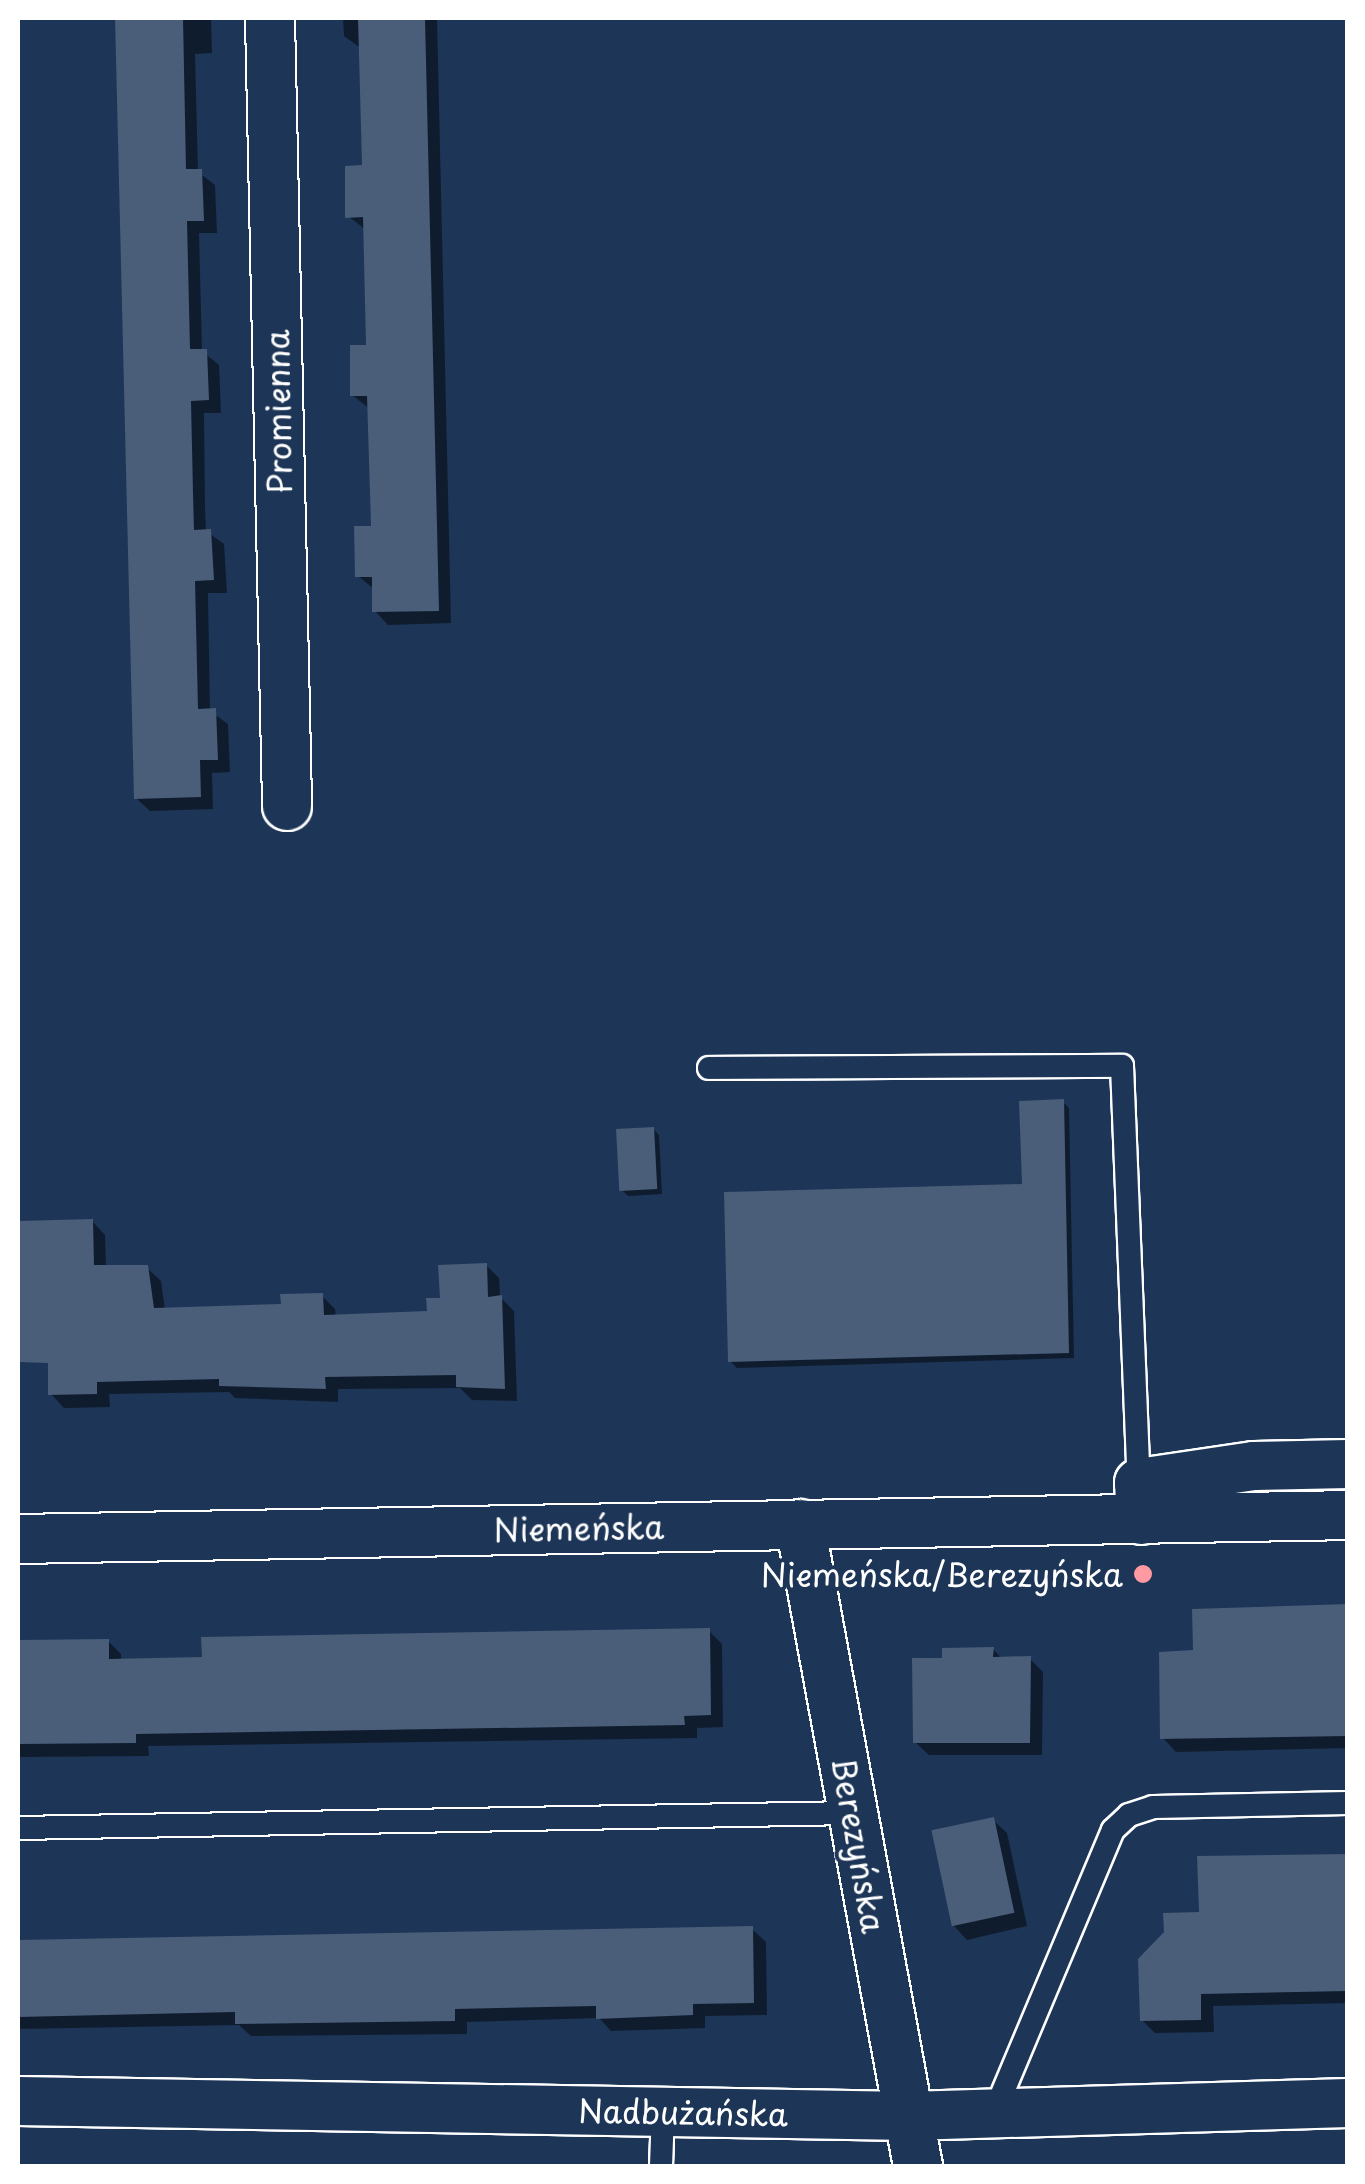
<!DOCTYPE html>
<meta charset="utf-8">
<style>
body{margin:0}
#map{position:relative;width:1365px;height:2184px;overflow:hidden;background:#1d3557;font-family:"Playpen Sans",sans-serif}
div>[style]{position:absolute}
[style*='--x']{left:calc(var(--x)*1px);top:calc(var(--y)*1px);width:calc(var(--w)*1px);rotate:calc(var(--a)*1deg)}
.shadow>*{inset:0;background:#0007}
.building>*{inset:0;background:#4a5d79;transform-origin:0 0}
.roads{filter:drop-shadow(2px 0 #fff) drop-shadow(-2px 0 #fff) drop-shadow(0 2px #fff) drop-shadow(0 -2px #fff)}
.lane>*{height:22px;margin:-11px;padding:0 11px;transform-origin:11px;border-radius:11px;background:#1d3557}
.street>*{height:48px;margin:-24px;padding:0 24px;transform-origin:24px;border-radius:24px;background:#1d3557}
.dots>*{width:28px;height:28px;translate:-50% -50%;box-sizing:border-box;border:5px solid #1d3557;border-radius:50%}
span{translate:-50% -50%;white-space:nowrap;text-align:center;line-height:1.15;-webkit-text-stroke:8px #1d3557;paint-order:stroke}
.street-label{font-size:32px;color:#fff}
.poi-label{font-size:32px;color:#fff}
.right{translate:-100% -50%;text-align:right}
.frame{position:absolute;inset:0;border:20px solid #fff;pointer-events:none}
</style>
<div id="map">
<div class="shadow">
<i style="clip-path:polygon(118px 18px,211px 18px,212px 53px,195px 54px,198px 172px,215px 185px,217px 233px,199px 233px,202px 351px,219px 365px,221px 413px,204px 413px,205px 508px,206px 531px,224px 544px,227px 593px,208px 593px,210px 711px,228px 724px,230px 772px,212px 773px,213px 809px,150px 811px,136px 798px)"></i>
<i style="clip-path:polygon(343px 18px,437px 18px,451px 623px,388px 625px,375px 611px,374px 589px,358px 576px,373px 528px,370px 409px,352px 395px,369px 348px,366px 230px,348px 216px,364px 167px,362px 49px,344px 36px)"></i>
<i style="clip-path:polygon(1063px 1102px,1069px 1108px,1074px 1358px,737px 1368px,730px 1361px,1024px 1187px)"></i>
<i style="clip-path:polygon(653px 1129px,659px 1135px,662px 1194px,628px 1196px,621px 1189px)"></i>
<i style="clip-path:polygon(18px 1221px,92px 1221px,105px 1235px,106px 1267px,147px 1268px,161px 1281px,165px 1310px,283px 1306px,322px 1296px,335px 1309px,336px 1317px,429px 1314px,486px 1265px,499px 1278px,500px 1297px,514px 1311px,517px 1401px,472px 1400px,460px 1388px,338px 1389px,338px 1402px,235px 1398px,229px 1392px,109px 1394px,110px 1407px,64px 1408px,51px 1394px,50px 1354px,18px 1355px)"></i>
<i style="clip-path:polygon(1348px 1608px,1348px 1748px,1176px 1752px,1163px 1738px,1196px 1653px)"></i>
<i style="clip-path:polygon(709px 1631px,722px 1644px,723px 1727px,697px 1728px,697px 1738px,148px 1746px,149px 1756px,18px 1757px,18px 1643px,108px 1641px,121px 1654px,121px 1661px,205px 1660px)"></i>
<i style="clip-path:polygon(993px 1649px,1003px 1660px,1030px 1659px,1043px 1672px,1042px 1755px,929px 1755px,915px 1742px,944px 1661px)"></i>
<i style="clip-path:polygon(993px 1820px,1007px 1833px,1027px 1926px,967px 1940px,954px 1926px)"></i>
<i style="clip-path:polygon(1348px 1855px,1348px 2003px,1213px 2006px,1214px 2032px,1155px 2033px,1142px 2020px,1201px 1915px)"></i>
<i style="clip-path:polygon(752px 1929px,766px 1942px,767px 2015px,705px 2016px,705px 2028px,611px 2031px,599px 2018px,467px 2022px,467px 2034px,251px 2036px,239px 2025px,18px 2029px,18px 1942px)"></i>
</div>
<div class="building">
<i style="clip-path:polygon(115px 18px,183px 18px,186px 169px,202px 169px,204px 221px,187px 221px,190px 349px,207px 349px,209px 400px,191px 401px,193px 493px,194px 530px,211px 529px,214px 580px,195px 581px,198px 709px,216px 708px,218px 760px,200px 760px,201px 797px,134px 799px)"></i>
<i style="clip-path:polygon(358px 18px,425px 18px,439px 611px,372px 612px,372px 577px,355px 577px,354px 526px,371px 526px,367px 396px,350px 396px,350px 345px,366px 345px,363px 217px,345px 218px,345px 166px,362px 165px)"></i>
<i style="clip-path:polygon(1064px 1099px,1069px 1353px,728px 1362px,724px 1192px,1022px 1184px,1019px 1101px)"></i>
<i style="left:654px;top:1127px;width:62px;height:38px;rotate:87deg"></i>
<i style="clip-path:polygon(93px 1219px,94px 1265px,148px 1265px,154px 1308px,281px 1304px,280px 1294px,323px 1293px,324px 1315px,427px 1311px,426px 1298px,440px 1298px,438px 1265px,487px 1263px,488px 1297px,502px 1295px,505px 1389px,456px 1387px,456px 1375px,325px 1377px,326px 1389px,219px 1386px,219px 1379px,97px 1382px,97px 1394px,48px 1395px,48px 1363px,18px 1362px,18px 1221px)"></i>
<i style="clip-path:polygon(1348px 1604px,1348px 1736px,1160px 1739px,1159px 1652px,1193px 1650px,1192px 1609px)"></i>
<i style="clip-path:polygon(710px 1628px,711px 1715px,684px 1716px,685px 1725px,136px 1734px,136px 1743px,18px 1744px,18px 1640px,109px 1639px,109px 1659px,202px 1657px,201px 1637px)"></i>
<i style="clip-path:polygon(994px 1647px,993px 1657px,1031px 1656px,1030px 1743px,913px 1743px,912px 1658px,942px 1658px,942px 1648px)"></i>
<i style="left:994px;top:1817px;width:98px;height:64px;rotate:78deg"></i>
<i style="clip-path:polygon(1348px 1854px,1348px 1991px,1201px 1994px,1201px 2020px,1140px 2021px,1138px 1959px,1164px 1932px,1163px 1913px,1199px 1912px,1197px 1856px)"></i>
<i style="clip-path:polygon(753px 1926px,754px 2003px,693px 2004px,693px 2015px,596px 2019px,596px 2006px,455px 2009px,455px 2021px,235px 2024px,235px 2012px,18px 2017px,18px 1940px)"></i>
</div>
<div class="roads">
<div class="lane">
<i style="--x:709;--y:1068;--w:413;--a:-0.3"></i>
<i style="--x:1122;--y:1066;--w:417;--a:87.7"></i>
<i style="--x:18;--y:1828;--w:835;--a:-1.03"></i>
<i style="--x:994;--y:2113;--w:307;--a:-67.2"></i>
<i style="--x:1113;--y:1830;--w:22;--a:-43"></i>
<i style="--x:1129;--y:1815;--w:25;--a:-18"></i>
<i style="--x:1153;--y:1807;--w:195;--a:-1.2"></i>
<i style="--x:661;--y:2166;--w:54;--a:-87.9"></i>
</div>
<div class="street">
<i style="--x:270;--y:18;--w:788;--a:88.76"></i>
<i style="--x:1141;--y:1520;--w:37;--a:-93"></i>
<i style="--x:1139;--y:1483;--w:116;--a:-8.4"></i>
<i style="--x:1254;--y:1466;--w:94;--a:-1.2"></i>
<i style="--x:800;--y:1524;--w:653;--a:79.59"></i>
<i style="--x:18;--y:1539;--w:1330;--a:-1.03"></i>
<i style="--x:18;--y:2101;--w:891;--a:0.96"></i>
<i style="--x:909;--y:2116;--w:439;--a:-1.7"></i>
</div>
</div>
<div class="dots">
<i style="left:1143px;top:1574px;background:#ff9aa2"></i>
</div>
<div class="street-label">
<span style="left:278px;top:412px;rotate:-91deg">Promienna</span>
<span style="left:579px;top:1528px;rotate:-1deg">Niemeńska</span>
<span style="left:859px;top:1845px;rotate:80deg">Berezyńska</span>
<span style="left:683px;top:2112px;rotate:1deg">Nadbużańska</span>
</div>
<div class="poi-label">
<span class="right" style="left:1123px;top:1574px">Niemeńska/Berezyńska</span>
</div>
<div class="frame"></div>
</div>
